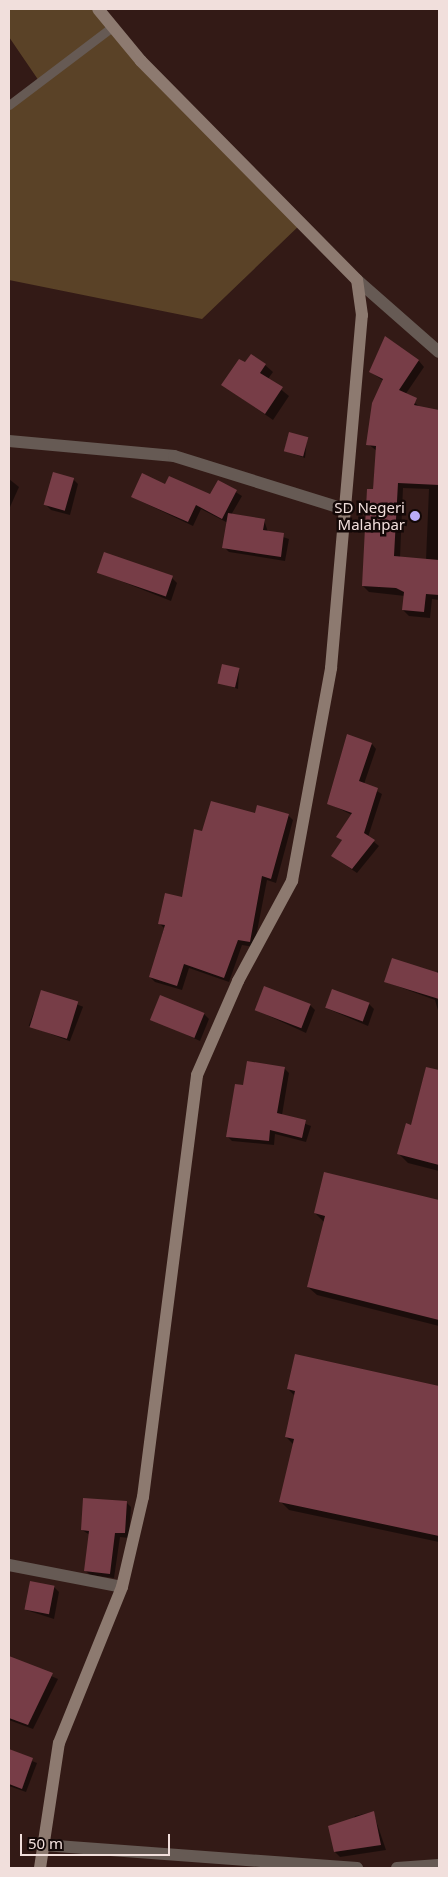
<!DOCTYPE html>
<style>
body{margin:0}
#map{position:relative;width:448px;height:1877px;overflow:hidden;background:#331a16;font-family:"Noto Sans",sans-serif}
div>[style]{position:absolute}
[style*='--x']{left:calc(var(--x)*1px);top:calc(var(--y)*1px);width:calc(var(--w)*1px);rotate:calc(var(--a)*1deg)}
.green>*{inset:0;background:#5a4227}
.shadow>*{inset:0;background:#0007;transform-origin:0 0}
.building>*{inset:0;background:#773d47;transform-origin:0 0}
.lane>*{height:9px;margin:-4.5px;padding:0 4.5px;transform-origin:4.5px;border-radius:4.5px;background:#665a54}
.street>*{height:12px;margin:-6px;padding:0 6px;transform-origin:6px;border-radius:6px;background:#665a54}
.secondary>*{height:12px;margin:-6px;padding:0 6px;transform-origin:6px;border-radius:6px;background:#8d7a70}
.dots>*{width:14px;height:14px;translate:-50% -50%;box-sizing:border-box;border:2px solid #130807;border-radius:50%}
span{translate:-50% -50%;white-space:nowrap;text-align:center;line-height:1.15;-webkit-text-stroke:5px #130807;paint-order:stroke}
.poi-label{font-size:15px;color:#f1dfdc}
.right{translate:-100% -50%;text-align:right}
.frame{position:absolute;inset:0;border:10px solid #f1dfdc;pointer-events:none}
.scale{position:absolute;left:20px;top:1834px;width:150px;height:22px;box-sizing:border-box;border:2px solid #f1dfdc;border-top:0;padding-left:6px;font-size:15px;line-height:18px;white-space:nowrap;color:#f1dfdc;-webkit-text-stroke:4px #130807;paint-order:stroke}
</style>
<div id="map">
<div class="green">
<i style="clip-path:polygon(9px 9px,94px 9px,303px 222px,202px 319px,9px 280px,9px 101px,39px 81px,9px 37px)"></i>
</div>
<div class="shadow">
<i style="clip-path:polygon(evenodd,419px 361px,424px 367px,405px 395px,421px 408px,439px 412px,439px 600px,432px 599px,430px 618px,409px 616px,403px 610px,405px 596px,369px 592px,363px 586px,377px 451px,368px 444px,384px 381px,370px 372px,419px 361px,403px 488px,429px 489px,426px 560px,400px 558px,403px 488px)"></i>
<i style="clip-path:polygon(245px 364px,265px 365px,273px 372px,268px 379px,289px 396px,273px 420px,223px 385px)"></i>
<i style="clip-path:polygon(307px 439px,305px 458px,285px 451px)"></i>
<i style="clip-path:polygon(9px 479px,19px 487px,10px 507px,9px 506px)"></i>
<i style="clip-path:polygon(73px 479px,78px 484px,70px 515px,51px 510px,46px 505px)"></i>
<i style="clip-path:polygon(218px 481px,242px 496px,231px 515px,264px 520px,268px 532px,289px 539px,285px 561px,229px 552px,224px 547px,228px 523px,201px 509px,193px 526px,132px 497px,166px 485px,211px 495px)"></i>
<i style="clip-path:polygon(98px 572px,172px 578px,177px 583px,171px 601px)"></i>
<i style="clip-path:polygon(239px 669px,238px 689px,220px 683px)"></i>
<i style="clip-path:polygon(372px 744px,376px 749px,364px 784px,382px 794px,368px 837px,379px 846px,357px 873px,338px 860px,343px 841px,338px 836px,352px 815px,328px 803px)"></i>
<i style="clip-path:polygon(255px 815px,288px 815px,293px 820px,276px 883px,267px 880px,254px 947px,242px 945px,229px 982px,189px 968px,182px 990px,155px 982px,150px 977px,164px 928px,159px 923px,183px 899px,203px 832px)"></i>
<i style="clip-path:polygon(439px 968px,439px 1014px,435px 1000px,386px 982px,437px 973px)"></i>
<i style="left:42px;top:991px;width:44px;height:37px;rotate:21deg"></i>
<i style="clip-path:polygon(369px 1004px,374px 1009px,368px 1026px,326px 1008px)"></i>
<i style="clip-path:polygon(310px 1005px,315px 1010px,306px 1033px,256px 1010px)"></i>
<i style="clip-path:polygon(204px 1014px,209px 1019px,200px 1041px,152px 1019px)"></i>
<i style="clip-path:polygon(284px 1068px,289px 1073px,282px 1115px,311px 1126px,306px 1142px,275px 1134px,274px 1145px,232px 1141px,227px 1136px,244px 1086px)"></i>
<i style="clip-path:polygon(427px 1068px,439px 1071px,439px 1171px,408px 1163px,399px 1154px,412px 1126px)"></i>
<i style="clip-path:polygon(325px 1173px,439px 1201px,439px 1326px,317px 1295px,308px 1287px,324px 1222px,315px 1213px)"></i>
<i style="clip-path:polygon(296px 1356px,439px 1388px,439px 1542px,289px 1510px,281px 1502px,294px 1445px,286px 1437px,295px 1396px,288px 1389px)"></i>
<i style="clip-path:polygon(126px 1502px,131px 1507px,129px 1538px,120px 1537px,114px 1578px,90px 1575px,85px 1570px,90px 1535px,82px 1530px)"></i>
<i style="clip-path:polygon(54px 1587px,59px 1592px,54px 1619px,26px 1610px)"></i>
<i style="clip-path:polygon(10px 1658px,58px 1679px,33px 1729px,9px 1720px)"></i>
<i style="clip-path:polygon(9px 1752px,37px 1763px,26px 1792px,9px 1786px)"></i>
<i style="clip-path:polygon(373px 1812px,386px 1850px,340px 1857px,335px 1852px,355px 1816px)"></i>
</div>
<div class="building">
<i style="clip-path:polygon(385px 336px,419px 360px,399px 390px,417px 398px,414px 405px,439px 410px,439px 485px,398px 483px,394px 556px,439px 560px,439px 595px,426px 594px,424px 612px,402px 610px,404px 592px,396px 588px,362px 586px,367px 489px,373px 489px,376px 446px,366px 445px,372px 403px,383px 379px,369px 372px)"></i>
<i style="clip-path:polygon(251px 354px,266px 364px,260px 373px,283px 387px,265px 414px,221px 385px,239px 359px,245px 362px)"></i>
<i style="left:289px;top:432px;width:20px;height:20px;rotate:15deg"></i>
<i style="left:53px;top:472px;width:22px;height:34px;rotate:16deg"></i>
<i style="clip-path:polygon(142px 473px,165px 484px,169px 476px,210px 494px,218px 480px,237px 490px,222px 519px,196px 505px,188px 522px,131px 497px)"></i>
<i style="clip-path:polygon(228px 513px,265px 519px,263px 530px,284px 533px,281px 557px,222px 548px)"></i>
<i style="left:104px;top:552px;width:73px;height:22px;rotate:19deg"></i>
<i style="left:222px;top:664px;width:18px;height:20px;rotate:13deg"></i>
<i style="clip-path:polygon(347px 734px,372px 743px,359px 781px,378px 788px,364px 833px,375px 840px,352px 869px,331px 856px,342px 840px,336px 837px,352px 813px,327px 804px)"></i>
<i style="clip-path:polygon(211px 801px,255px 813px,257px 805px,289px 814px,271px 879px,262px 876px,250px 942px,238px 940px,224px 978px,184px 964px,177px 986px,149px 977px,165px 925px,158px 924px,165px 893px,182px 897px,194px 829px,202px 831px)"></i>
<i style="clip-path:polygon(392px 958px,439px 973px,439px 999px,384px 982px)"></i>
<i style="left:264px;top:986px;width:50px;height:26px;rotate:21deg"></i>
<i style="left:332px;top:989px;width:40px;height:20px;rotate:20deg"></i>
<i style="left:41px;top:990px;width:39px;height:39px;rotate:17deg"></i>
<i style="left:160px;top:995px;width:48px;height:27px;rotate:22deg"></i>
<i style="clip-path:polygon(247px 1061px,285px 1067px,277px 1113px,306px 1120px,302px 1138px,270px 1130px,269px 1141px,226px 1137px,235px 1084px,243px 1085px)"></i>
<i style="clip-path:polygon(426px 1067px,439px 1070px,439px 1165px,397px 1154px,406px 1123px,411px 1125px)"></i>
<i style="clip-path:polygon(324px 1172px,439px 1200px,439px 1320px,307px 1287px,325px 1216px,314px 1213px)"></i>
<i style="clip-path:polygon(295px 1354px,439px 1386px,439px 1536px,279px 1502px,294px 1439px,285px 1437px,295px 1391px,287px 1389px)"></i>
<i style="clip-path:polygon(83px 1498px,127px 1501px,125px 1533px,115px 1533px,110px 1574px,84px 1571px,89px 1531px,81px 1530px)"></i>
<i style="left:30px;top:1581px;width:25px;height:29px;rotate:11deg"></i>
<i style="clip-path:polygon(9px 1656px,53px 1673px,28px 1725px,9px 1718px)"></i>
<i style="clip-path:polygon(9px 1749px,33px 1758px,22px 1789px,9px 1784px)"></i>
<i style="clip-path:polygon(374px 1811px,381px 1845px,334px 1852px,328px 1826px)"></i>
</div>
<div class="lane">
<i style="--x:9;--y:105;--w:129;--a:-37.1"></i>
</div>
<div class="street">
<i style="--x:357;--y:280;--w:109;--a:41.3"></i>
<i style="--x:9;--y:441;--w:166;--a:5.2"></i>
<i style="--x:174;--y:456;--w:178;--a:17.3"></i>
<i style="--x:9;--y:1565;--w:115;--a:11"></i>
<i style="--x:43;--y:1845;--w:315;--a:4.2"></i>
<i style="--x:397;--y:1868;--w:42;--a:-4.1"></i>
</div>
<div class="secondary">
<i style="--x:40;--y:1868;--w:126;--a:-81.4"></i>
<i style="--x:59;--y:1743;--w:168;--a:-68"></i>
<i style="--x:122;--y:1587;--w:92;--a:-76.9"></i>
<i style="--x:143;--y:1497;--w:425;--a:-82.7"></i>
<i style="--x:197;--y:1075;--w:103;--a:-66.4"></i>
<i style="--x:238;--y:981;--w:114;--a:-61.6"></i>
<i style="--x:292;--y:881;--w:217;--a:-79.6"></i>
<i style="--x:331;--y:668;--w:354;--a:-85"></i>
<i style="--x:362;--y:315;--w:35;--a:-98"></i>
<i style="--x:357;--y:280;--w:308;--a:-134.6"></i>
<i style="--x:141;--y:61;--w:67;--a:-129.6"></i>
</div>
<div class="dots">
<i style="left:415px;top:516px;background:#b9abf7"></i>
</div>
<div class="poi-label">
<span class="right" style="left:405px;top:516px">SD Negeri<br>Malahpar</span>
</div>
<div class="frame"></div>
<div class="scale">50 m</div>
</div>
